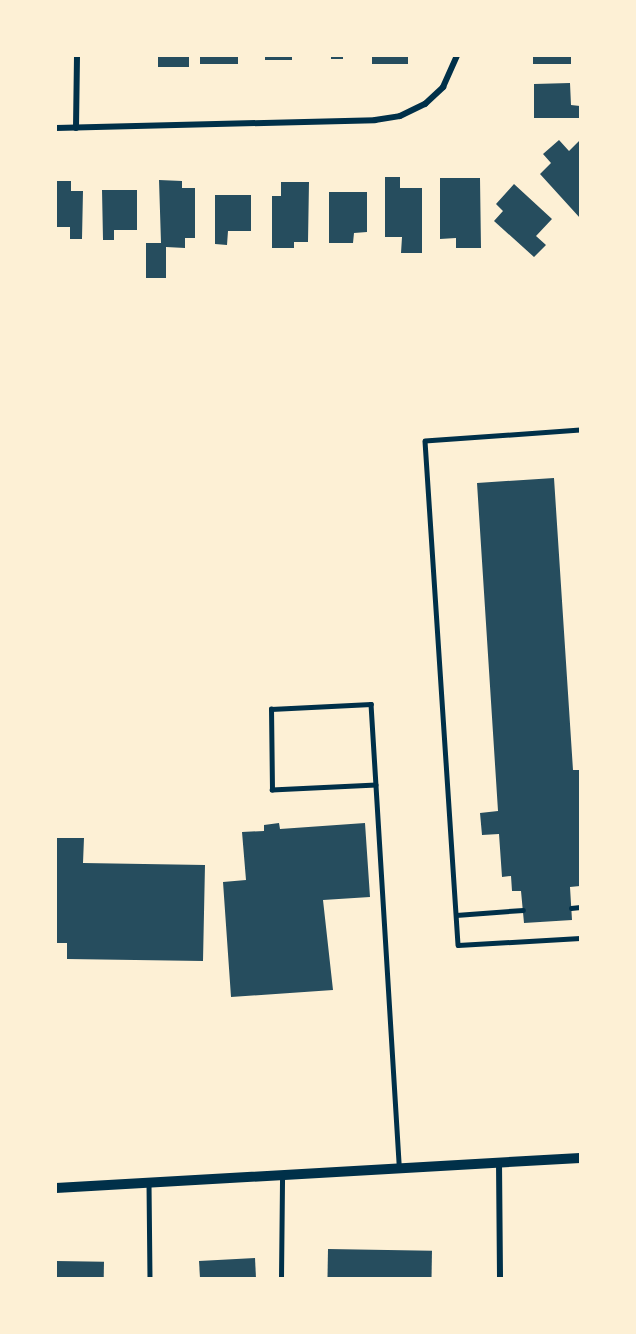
<!DOCTYPE html>
<style>
body{margin:0}
#map{position:relative;width:636px;height:1334px;overflow:hidden;background:#fdf0d5;font-family:Raleway,sans-serif}
div>[style]{position:absolute}
[style*='--x']{left:calc(var(--x)*1px);top:calc(var(--y)*1px);width:calc(var(--w)*1px);rotate:calc(var(--a)*1deg)}
.building>*{inset:0;background:#264d5e;transform-origin:0 0}
.service>*{height:4.5px;margin:-2.25px;padding:0 2.25px;transform-origin:2.25px;border-radius:2.25px;background:#003049}
.minor>*{height:6px;margin:-3px;padding:0 3px;transform-origin:3px;border-radius:3px;background:#003049}
.tertiary>*{height:10px;margin:-5px;padding:0 5px;transform-origin:5px;border-radius:5px;background:#003049}
span{translate:-50% -50%;white-space:nowrap;text-align:center;line-height:1.15;-webkit-text-stroke:5px #fdf0d5;paint-order:stroke}
.frame{position:absolute;inset:0;border:57px solid #fdf0d5;pointer-events:none}
</style>
<div id="map">
<div class="building">
<i style="left:158px;top:56px;width:31px;height:11px"></i>
<i style="left:200px;top:56px;width:38px;height:8px"></i>
<i style="left:265px;top:56px;width:27px;height:4px"></i>
<i style="left:331px;top:56px;width:12px;height:3px"></i>
<i style="left:372px;top:56px;width:36px;height:8px"></i>
<i style="left:533px;top:56px;width:38px;height:8px"></i>
<i style="clip-path:polygon(570px 83px,571px 105px,580px 106px,580px 118px,534px 118px,534px 84px)"></i>
<i style="clip-path:polygon(559px 140px,569px 151px,580px 140px,580px 218px,540px 174px,551px 163px,543px 154px)"></i>
<i style="clip-path:polygon(385px 177px,400px 177px,400px 188px,422px 188px,422px 253px,401px 253px,402px 237px,385px 237px)"></i>
<i style="clip-path:polygon(440px 178px,480px 178px,481px 248px,456px 248px,456px 238px,440px 239px)"></i>
<i style="clip-path:polygon(159px 180px,182px 181px,182px 188px,195px 188px,195px 238px,185px 238px,185px 248px,166px 247px,166px 278px,146px 278px,146px 243px,161px 243px)"></i>
<i style="clip-path:polygon(56px 181px,71px 181px,71px 191px,83px 191px,82px 239px,70px 239px,70px 227px,56px 227px)"></i>
<i style="clip-path:polygon(281px 182px,309px 182px,308px 242px,294px 242px,294px 248px,272px 248px,272px 196px,281px 196px)"></i>
<i style="clip-path:polygon(514px 184px,552px 219px,536px 236px,546px 245px,534px 257px,494px 221px,503px 211px,496px 204px)"></i>
<i style="clip-path:polygon(102px 190px,137px 190px,137px 230px,114px 230px,114px 240px,103px 240px)"></i>
<i style="clip-path:polygon(329px 192px,367px 192px,367px 232px,354px 233px,353px 243px,329px 243px)"></i>
<i style="clip-path:polygon(215px 195px,251px 195px,251px 231px,228px 231px,227px 245px,215px 244px)"></i>
<i style="clip-path:polygon(554px 478px,573px 770px,580px 770px,580px 886px,570px 887px,572px 920px,524px 923px,521px 891px,512px 891px,511px 876px,502px 877px,499px 834px,482px 835px,480px 813px,498px 811px,477px 483px)"></i>
<i style="clip-path:polygon(279px 823px,280px 829px,365px 823px,370px 897px,323px 900px,333px 990px,231px 997px,223px 882px,246px 880px,242px 832px,264px 831px,264px 825px)"></i>
<i style="clip-path:polygon(56px 838px,84px 838px,83px 863px,205px 865px,203px 961px,67px 959px,67px 943px,56px 943px)"></i>
<i style="left:328px;top:1249px;width:104px;height:29px;rotate:1deg"></i>
<i style="clip-path:polygon(255px 1258px,256px 1278px,200px 1278px,199px 1261px)"></i>
<i style="left:56px;top:1261px;width:48px;height:17px;rotate:1deg"></i>
</div>
<div class="service">
<i style="--x:580;--y:430;--w:155;--a:175.9"></i>
<i style="--x:425;--y:441;--w:505;--a:86.25"></i>
<i style="--x:458;--y:945;--w:122;--a:-3.3"></i>
<i style="--x:376;--y:785;--w:104;--a:177.2"></i>
<i style="--x:272;--y:790;--w:81;--a:-90.7"></i>
<i style="--x:271;--y:709;--w:100;--a:-2.9"></i>
<i style="--x:371;--y:704;--w:465;--a:86.5"></i>
<i style="--x:571;--y:908;--w:9;--a:-6"></i>
<i style="--x:456;--y:915;--w:67;--a:-4.3"></i>
<i style="--x:149;--y:1183;--w:95;--a:89.4"></i>
<i style="--x:281;--y:1278;--w:102;--a:-89.4"></i>
</div>
<div class="minor">
<i style="--x:56;--y:128;--w:319;--a:-1.4"></i>
<i style="--x:375;--y:120;--w:25;--a:-9"></i>
<i style="--x:400;--y:116;--w:28;--a:-26"></i>
<i style="--x:425;--y:104;--w:25;--a:-43"></i>
<i style="--x:443;--y:87;--w:34;--a:-66"></i>
<i style="--x:76;--y:128;--w:72;--a:-89.2"></i>
<i style="--x:499;--y:1162;--w:116;--a:89.5"></i>
</div>
<div class="tertiary">
<i style="--x:56;--y:1188;--w:525;--a:-3.28"></i>
</div>
<div class="frame"></div>
</div>
